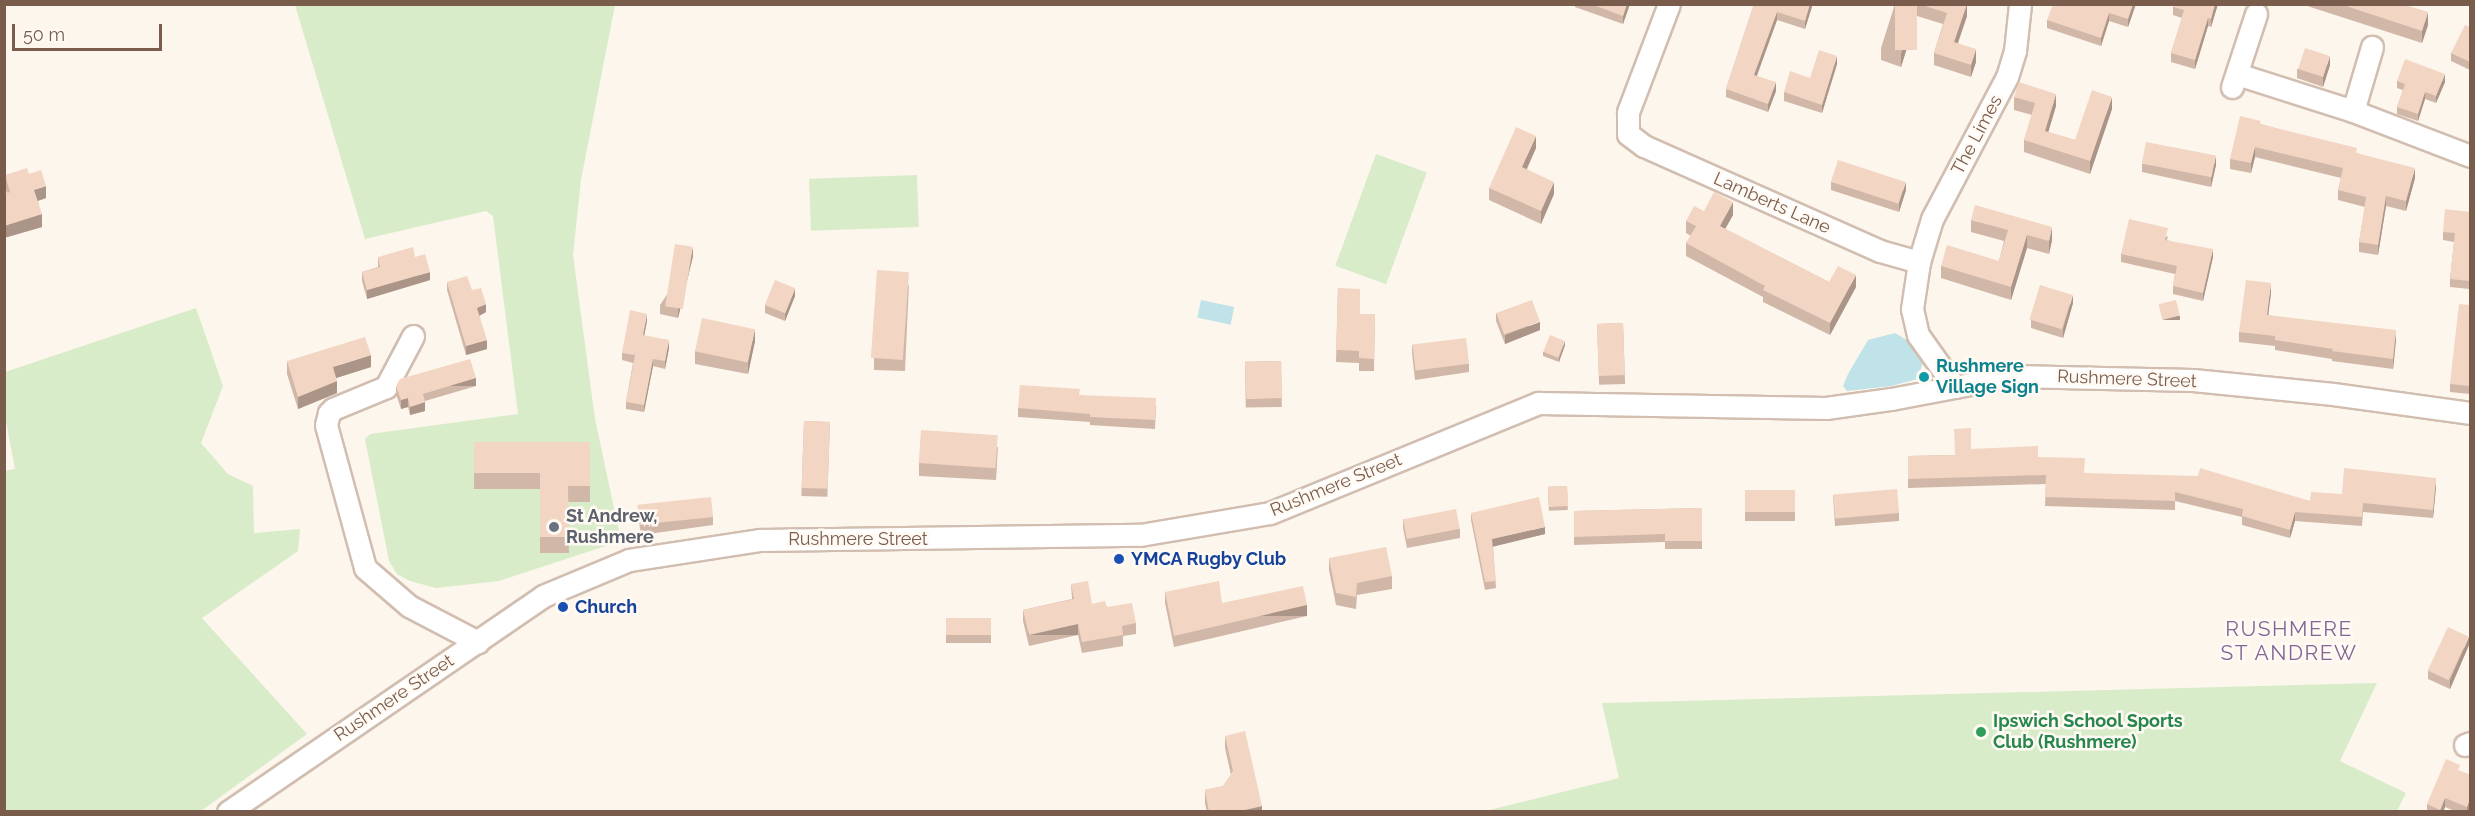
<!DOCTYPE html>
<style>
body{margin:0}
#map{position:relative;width:2475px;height:816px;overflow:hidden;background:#fdf6ec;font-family:Raleway,sans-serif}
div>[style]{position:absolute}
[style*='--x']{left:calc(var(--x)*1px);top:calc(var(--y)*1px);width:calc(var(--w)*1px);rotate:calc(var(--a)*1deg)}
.green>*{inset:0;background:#d8ecc9;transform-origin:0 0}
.water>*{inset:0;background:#bfe3e8;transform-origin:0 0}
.roads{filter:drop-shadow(2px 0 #d1beb0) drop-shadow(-2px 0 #d1beb0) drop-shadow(0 2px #d1beb0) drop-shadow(0 -2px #d1beb0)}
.minor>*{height:21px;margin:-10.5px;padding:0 10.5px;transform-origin:10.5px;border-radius:10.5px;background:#fff}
.wall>*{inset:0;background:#d1b7a8;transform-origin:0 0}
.shaded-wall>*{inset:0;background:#aa9588;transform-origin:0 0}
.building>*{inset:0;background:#f3d5c3;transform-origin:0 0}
.dots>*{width:16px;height:16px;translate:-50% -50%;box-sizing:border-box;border:3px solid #fffaf3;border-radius:50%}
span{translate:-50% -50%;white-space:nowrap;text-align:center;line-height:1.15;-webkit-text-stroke:5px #fffaf3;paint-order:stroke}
.street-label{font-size:18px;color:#7a5c4d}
.culture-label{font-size:18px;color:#0d838f;font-weight:700}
.left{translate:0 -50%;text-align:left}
.worship-label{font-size:18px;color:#5b616d;font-weight:700}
.transit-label{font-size:18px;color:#164399;font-weight:700}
.leisure-label{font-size:18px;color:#27864d;font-weight:700}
.quarter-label{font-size:21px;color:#846695;letter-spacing:1.5px}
.frame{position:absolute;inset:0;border:6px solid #7a5c4d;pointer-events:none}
.scale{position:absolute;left:12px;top:24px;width:150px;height:27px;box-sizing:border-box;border:3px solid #7a5c4d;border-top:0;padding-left:8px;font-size:18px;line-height:21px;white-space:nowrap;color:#7a5c4d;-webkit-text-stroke:4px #fffaf3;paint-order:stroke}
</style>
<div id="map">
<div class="green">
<i style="clip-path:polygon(295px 5px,615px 5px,581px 180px,573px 255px,595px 419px,621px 541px,499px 581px,436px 588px,410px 581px,397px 574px,389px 561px,365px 439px,370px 434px,518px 414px,493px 216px,486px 211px,365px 239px)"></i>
<i style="left:1376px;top:154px;width:54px;height:119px;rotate:20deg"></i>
<i style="left:917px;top:175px;width:52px;height:108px;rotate:88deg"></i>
<i style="clip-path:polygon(196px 308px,223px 386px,201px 443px,228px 474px,253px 486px,254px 533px,300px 529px,298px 551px,202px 618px,307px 734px,201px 811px,5px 811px,4px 471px,15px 469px,5px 416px,5px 372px)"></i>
<i style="clip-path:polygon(2377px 683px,2340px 761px,2406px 793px,2397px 811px,1485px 811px,1619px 778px,1602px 703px)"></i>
</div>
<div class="water">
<i style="left:1201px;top:300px;width:34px;height:18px;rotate:12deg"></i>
<i style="clip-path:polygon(1895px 333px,1917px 346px,1922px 351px,1923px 362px,1918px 379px,1891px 386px,1847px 391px,1843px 386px,1848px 374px,1868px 340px)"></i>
</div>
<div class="roads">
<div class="minor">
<i style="--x:1669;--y:4;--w:116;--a:110.8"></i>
<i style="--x:1628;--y:112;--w:22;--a:90"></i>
<i style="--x:1628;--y:134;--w:20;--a:37"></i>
<i style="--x:1644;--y:146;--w:258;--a:24"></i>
<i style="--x:1880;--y:251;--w:41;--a:15.8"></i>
<i style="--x:2237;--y:74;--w:122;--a:17.7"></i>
<i style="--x:2353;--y:111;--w:125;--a:21"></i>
<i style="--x:2232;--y:87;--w:77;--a:-71.8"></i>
<i style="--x:2353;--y:111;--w:67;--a:-73.5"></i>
<i style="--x:413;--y:336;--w:58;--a:117.9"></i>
<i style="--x:386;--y:387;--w:57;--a:157.5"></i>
<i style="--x:333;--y:409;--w:6;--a:135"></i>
<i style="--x:329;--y:413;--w:12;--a:104"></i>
<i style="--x:326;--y:425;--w:148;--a:74.7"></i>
<i style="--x:365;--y:568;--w:58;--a:40.8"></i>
<i style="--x:409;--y:606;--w:78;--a:27.6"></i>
<i style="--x:1955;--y:387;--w:64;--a:-125.4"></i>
<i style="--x:1918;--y:335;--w:27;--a:-103"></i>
<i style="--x:1912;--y:309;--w:48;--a:-81.5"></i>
<i style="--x:1919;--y:262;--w:45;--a:-73.2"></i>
<i style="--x:1932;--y:219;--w:161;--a:-62.2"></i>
<i style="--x:2007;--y:77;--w:27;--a:-73"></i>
<i style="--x:2015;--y:51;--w:47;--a:-83.9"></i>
<i style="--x:2465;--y:745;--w:5;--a:-22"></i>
<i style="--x:228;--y:812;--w:382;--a:-34.4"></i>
<i style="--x:543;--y:596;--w:93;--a:-22.7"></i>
<i style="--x:629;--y:560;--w:133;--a:-8.7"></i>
<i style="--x:760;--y:540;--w:380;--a:-0.8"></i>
<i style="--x:1140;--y:535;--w:132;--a:-9.6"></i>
<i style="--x:1270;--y:513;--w:290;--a:-22.3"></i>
<i style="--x:1538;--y:403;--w:288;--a:1"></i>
<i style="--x:1826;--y:408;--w:66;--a:-7.9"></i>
<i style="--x:1891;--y:399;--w:124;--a:-10.7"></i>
<i style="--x:2013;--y:376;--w:180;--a:1.3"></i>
<i style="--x:2193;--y:380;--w:141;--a:5.7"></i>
<i style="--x:2333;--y:394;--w:138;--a:7.9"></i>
</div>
</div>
<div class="wall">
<i style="clip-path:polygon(1575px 4px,1630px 4px,1623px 24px,1575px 7px)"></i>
<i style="clip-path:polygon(1754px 4px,1812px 4px,1805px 29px,1777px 20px,1757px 76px,1776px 91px,1768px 112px,1726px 97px,1726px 89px)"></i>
<i style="clip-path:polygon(1895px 4px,1967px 4px,1967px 16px,1958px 43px,1976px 62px,1971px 77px,1934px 65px,1934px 53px,1943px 24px,1917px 16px,1901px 67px,1881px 60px,1881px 48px)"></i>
<i style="clip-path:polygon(2136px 4px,2128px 27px,2109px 21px,2101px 46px,2047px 28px,2047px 20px)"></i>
<i style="clip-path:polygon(2173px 4px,2218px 4px,2211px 27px,2208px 26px,2195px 69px,2171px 62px,2171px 53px,2182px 18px,2173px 15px)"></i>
<i style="clip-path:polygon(2301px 4px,2402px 4px,2428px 25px,2422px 43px)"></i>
<i style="clip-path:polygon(2470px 27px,2470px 70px,2451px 61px,2451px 53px)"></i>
<i style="clip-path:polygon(1837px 64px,1822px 113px,1784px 101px,1784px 92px)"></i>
<i style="clip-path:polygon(2330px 65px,2323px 87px,2297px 78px,2297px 69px)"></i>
<i style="clip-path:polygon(2397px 81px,2445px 82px,2436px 103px,2425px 99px,2418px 121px,2397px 114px,2397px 107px,2403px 90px,2397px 88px)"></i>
<i style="clip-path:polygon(2014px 97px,2056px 106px,2048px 132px,2075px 140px,2112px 109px,2090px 174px,2024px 152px,2024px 140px,2032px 115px,2014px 110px)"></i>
<i style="clip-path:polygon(2261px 124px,2357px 153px,2415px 178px,2406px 211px,2386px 206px,2378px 255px,2359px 252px,2359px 242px,2365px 207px,2338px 200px,2338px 190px,2341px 178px,2255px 157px,2251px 173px,2230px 169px,2230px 159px)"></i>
<i style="clip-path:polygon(1536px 148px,1527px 169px,1554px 194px,1541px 224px,1489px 200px,1489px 188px)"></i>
<i style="clip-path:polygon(2142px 164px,2216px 165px,2211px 187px,2142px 172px)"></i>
<i style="clip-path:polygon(29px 174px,46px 198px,38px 201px,42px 227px,4px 238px,4px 194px,7px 193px,5px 187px,5px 175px)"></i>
<i style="clip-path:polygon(1831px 182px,1906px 190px,1899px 212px,1831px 190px)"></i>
<i style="clip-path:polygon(1704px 211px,1733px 215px,1725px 229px,1829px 282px,1856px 287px,1830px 335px,1763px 302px,1763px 297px,1686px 256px,1686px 243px,1691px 236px,1686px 233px,1686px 221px)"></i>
<i style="clip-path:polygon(2470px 212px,2470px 289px,2450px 287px,2450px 279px,2454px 242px,2443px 240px,2443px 232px)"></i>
<i style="clip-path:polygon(1971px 220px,2052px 240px,2049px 254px,2027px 248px,2011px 300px,1941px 278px,1941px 266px,1999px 261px,2004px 241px,1971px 232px)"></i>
<i style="clip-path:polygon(2168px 236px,2167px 240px,2213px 257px,2203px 301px,2173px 294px,2173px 286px,2175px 274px,2121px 262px,2121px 254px)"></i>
<i style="clip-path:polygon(693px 256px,678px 318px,660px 314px,660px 305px)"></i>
<i style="clip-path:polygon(378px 257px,430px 280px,367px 299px,362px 281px,362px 272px,378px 267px)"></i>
<i style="clip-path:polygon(447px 282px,472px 290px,486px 312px,479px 316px,487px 349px,466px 355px,447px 290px)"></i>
<i style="clip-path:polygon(909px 284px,905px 371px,874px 370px,874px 358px)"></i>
<i style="clip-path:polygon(1338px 288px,1360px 314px,1375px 314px,1374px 371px,1359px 371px,1359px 363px,1336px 362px)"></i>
<i style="clip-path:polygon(2271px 293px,2268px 315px,2396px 340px,2393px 369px,2332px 361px,2332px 359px,2275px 350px,2275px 346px,2239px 342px,2239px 332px)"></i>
<i style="clip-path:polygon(795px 296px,785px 321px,765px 313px,765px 305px)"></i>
<i style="clip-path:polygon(2073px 303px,2063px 338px,2031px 328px,2031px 320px)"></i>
<i style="clip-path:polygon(2470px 305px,2470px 394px,2450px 392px,2450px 384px)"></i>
<i style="clip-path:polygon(1496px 313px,1540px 330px,1505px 344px,1496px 321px)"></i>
<i style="clip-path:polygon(647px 321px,644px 335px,669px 348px,665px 369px,653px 366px,644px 412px,626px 409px,626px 402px,633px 363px,622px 360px,622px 353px)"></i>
<i style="left:1623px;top:323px;width:61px;height:26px;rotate:88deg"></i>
<i style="clip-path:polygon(755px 341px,748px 374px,695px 364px,695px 351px)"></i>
<i style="clip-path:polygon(1412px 345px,1469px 364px,1469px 372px,1415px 380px,1412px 353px)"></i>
<i style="clip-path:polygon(1565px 345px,1559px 362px,1543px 356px,1543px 352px)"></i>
<i style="clip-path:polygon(287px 361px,371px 367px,336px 378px,337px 393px,298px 409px,287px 374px)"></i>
<i style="left:1281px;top:361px;width:46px;height:36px;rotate:89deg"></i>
<i style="clip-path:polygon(396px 386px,476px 386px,425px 401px,425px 411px,410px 415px,408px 407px,401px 409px,396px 394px)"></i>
<i style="clip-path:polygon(1080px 395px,1156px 406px,1155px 429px,1090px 425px,1090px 422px,1018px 417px,1018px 408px)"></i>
<i style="left:804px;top:421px;width:26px;height:75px;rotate:2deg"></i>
<i style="clip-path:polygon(474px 442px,590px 442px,590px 502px,568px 502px,569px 553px,540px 553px,540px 489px,474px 489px)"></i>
<i style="clip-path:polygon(998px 447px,996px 480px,919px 476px,919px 463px)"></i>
<i style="clip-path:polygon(1971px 449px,2038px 457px,2085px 473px,2310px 501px,2342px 494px,2436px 487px,2433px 518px,2363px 512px,2362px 526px,2295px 521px,2290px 538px,2242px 525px,2242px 517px,2175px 501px,2175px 510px,2045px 506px,2046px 484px,1908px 488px,1908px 456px,1955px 455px)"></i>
<i style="left:1567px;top:486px;width:24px;height:19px;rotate:88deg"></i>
<i style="left:1745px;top:490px;width:50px;height:31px"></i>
<i style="clip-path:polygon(1833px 495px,1899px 513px,1899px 521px,1835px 526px)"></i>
<i style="clip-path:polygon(638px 506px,713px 517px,713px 525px,641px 535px,638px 515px)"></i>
<i style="clip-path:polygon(1702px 508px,1702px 549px,1665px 549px,1665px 542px,1574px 545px,1574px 511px)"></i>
<i style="clip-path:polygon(1471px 513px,1545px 534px,1493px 546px,1496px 588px,1485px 590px,1471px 520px)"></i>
<i style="clip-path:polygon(1403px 519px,1460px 529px,1460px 538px,1407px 548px,1403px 528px)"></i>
<i style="clip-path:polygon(1329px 558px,1392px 576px,1392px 589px,1357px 595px,1356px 609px,1336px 605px,1329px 570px)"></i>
<i style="clip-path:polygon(1071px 584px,1092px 604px,1136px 623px,1136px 634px,1123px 636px,1123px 646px,1082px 653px,1078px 635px,1029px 646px,1023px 621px,1023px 610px,1072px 599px)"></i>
<i style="clip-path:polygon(1165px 592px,1222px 603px,1307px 616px,1174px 647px,1165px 603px)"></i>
<i style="left:946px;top:618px;width:45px;height:25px"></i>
<i style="clip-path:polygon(2469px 645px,2450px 689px,2428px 679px,2428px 671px)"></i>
<i style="clip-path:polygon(1225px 736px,1262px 812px,1207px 812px,1205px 803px,1205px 790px,1223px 786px,1231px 775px,1225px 748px)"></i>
<i style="clip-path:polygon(2460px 771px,2470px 775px,2470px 808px,2469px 812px,2457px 812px,2445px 807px,2443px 812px,2427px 812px,2427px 804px)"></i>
</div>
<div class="shaded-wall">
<i style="clip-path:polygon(1627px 4px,1630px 4px,1623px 24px,1623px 16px)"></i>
<i style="clip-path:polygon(1810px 4px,1812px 4px,1812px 7px,1805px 29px,1805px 21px)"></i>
<i style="clip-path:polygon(1917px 4px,1917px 16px,1901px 67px,1901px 54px)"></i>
<i style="clip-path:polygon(1967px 4px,1967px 16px,1954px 54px,1954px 42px)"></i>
<i style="clip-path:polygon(2133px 4px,2136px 4px,2128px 27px,2128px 19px)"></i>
<i style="clip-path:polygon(2215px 4px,2218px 4px,2211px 27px,2211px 19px)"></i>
<i style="clip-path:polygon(1777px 12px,1777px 20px,1754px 83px,1754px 75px)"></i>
<i style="clip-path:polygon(2428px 12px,2428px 25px,2422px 43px,2422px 31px)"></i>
<i style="clip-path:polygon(2109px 13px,2109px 21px,2101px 46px,2101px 38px)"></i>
<i style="clip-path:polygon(2208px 18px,2208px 26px,2195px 69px,2195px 60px)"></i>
<i style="clip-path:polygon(1976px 49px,1976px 62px,1971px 77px,1971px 65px)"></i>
<i style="clip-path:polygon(1837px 56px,1837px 64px,1822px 113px,1822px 105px)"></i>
<i style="clip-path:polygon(2330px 56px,2330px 65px,2323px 87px,2323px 78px)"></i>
<i style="clip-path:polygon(2445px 74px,2445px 82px,2436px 103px,2436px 96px)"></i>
<i style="clip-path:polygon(1776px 82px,1776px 91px,1768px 112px,1768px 104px)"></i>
<i style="clip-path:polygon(2425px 92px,2425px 99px,2418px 121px,2418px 114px)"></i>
<i style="clip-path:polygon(2056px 94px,2056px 106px,2045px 143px,2045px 131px)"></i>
<i style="clip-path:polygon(2112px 97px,2112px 109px,2090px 174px,2090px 161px)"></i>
<i style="clip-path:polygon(1536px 136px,1536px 148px,1522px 179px,1522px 167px)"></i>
<i style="clip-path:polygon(2255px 147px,2255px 157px,2251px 173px,2251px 163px)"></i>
<i style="clip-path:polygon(2216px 156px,2216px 165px,2211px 187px,2211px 178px)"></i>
<i style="clip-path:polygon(2415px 168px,2415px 178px,2406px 211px,2406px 201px)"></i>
<i style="clip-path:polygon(1554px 182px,1554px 194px,1541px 224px,1541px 211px)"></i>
<i style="clip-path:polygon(1906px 182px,1906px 190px,1899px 212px,1899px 203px)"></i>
<i style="clip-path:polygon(46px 186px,46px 198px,34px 202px,34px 190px)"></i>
<i style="clip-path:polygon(2386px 196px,2386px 206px,2378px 255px,2378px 245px)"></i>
<i style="clip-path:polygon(1733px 202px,1733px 215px,1720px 238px,1720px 226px)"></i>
<i style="clip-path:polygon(42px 214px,42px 227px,4px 238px,4px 226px)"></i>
<i style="clip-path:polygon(2052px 227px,2052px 240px,2049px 254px,2049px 241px)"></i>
<i style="clip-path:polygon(2027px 235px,2027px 248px,2011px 300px,2011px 287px)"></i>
<i style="clip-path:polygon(693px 247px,693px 256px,678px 318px,678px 310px)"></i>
<i style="clip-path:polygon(2213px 249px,2213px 257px,2203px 301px,2203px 293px)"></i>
<i style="clip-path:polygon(430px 272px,430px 280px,367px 299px,367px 290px)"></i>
<i style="clip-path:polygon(1856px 275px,1856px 287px,1830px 335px,1830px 323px)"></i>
<i style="clip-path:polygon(2271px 283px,2271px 293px,2267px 325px,2267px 315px)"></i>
<i style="clip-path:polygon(795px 288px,795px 296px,785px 321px,785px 313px)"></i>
<i style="clip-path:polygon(2073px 295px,2073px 303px,2063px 338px,2063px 329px)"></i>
<i style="clip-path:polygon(486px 304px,486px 312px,477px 317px,477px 308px)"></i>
<i style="clip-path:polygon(647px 314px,647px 321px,643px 342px,643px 335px)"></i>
<i style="left:2180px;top:316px;width:4px;height:17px;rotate:90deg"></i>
<i style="clip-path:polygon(1540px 322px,1540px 330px,1505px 344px,1505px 335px)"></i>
<i style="clip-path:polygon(755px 329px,755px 341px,748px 374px,748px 362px)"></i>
<i style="clip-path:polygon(2396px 330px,2396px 340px,2393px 369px,2393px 359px)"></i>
<i style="clip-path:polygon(487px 340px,487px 349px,466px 355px,466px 346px)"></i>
<i style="clip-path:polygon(669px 340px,669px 348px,665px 369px,665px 361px)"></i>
<i style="clip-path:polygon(1565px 341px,1565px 345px,1559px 362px,1559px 358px)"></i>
<i style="clip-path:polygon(371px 355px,371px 367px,333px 379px,333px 367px)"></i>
<i style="clip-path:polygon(653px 359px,653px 366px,644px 412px,644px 405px)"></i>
<i style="left:476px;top:378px;width:8px;height:55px;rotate:90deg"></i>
<i style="clip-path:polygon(337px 381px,337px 393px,298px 409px,298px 397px)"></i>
<i style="clip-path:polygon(408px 398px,408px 407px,401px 409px,401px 400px)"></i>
<i style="clip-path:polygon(425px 402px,425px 411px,410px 415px,410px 407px)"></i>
<i style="clip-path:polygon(2436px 478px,2436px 487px,2433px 518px,2433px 510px)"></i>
<i style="clip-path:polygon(2295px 512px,2295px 521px,2290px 538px,2290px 530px)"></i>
<i style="clip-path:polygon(1545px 527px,1545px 534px,1492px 547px,1492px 539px)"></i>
<i style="left:1307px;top:605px;width:11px;height:137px;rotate:90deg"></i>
<i style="left:1078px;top:624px;width:11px;height:50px;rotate:90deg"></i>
<i style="clip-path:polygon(2469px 637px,2469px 645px,2450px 689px,2450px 680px)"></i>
<i style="clip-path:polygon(2445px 798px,2445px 807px,2443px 812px,2440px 812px)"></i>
<i style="clip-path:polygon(2470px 799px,2470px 808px,2469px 812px,2467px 812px,2467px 807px)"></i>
<i style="clip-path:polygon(1262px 806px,1262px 812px,1236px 812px)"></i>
</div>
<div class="building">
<i style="clip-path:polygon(1591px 4px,1627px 4px,1623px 16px)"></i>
<i style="clip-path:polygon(1754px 4px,1810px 4px,1805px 21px,1777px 12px,1754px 75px,1776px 82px,1768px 104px,1726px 89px)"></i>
<i style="left:1895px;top:4px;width:22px;height:46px"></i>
<i style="clip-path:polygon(1919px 4px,1967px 4px,1954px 42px,1976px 49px,1971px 65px,1934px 53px,1947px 13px)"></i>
<i style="clip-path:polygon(2053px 4px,2133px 4px,2128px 19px,2109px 13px,2101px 38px,2047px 20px)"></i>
<i style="clip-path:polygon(2173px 4px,2215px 4px,2211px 19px,2208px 18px,2195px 60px,2171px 53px,2184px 10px,2173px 7px)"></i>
<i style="clip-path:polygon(2340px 4px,2402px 4px,2428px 12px,2422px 31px)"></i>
<i style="clip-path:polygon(2465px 25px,2470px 27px,2470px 62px,2451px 53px)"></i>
<i style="left:2305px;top:48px;width:26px;height:22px;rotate:18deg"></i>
<i style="clip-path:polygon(1819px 50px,1837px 56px,1822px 105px,1784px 92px,1790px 71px,1810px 78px)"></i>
<i style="clip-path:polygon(2405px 59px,2445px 74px,2436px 96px,2425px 92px,2418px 114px,2397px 107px,2405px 84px,2397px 81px)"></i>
<i style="clip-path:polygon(2019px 82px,2056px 94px,2045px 131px,2075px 140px,2092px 90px,2112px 97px,2090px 161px,2024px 140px,2035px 103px,2014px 97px)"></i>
<i style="clip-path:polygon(2240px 116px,2261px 121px,2260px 124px,2357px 148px,2356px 153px,2415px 168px,2406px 201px,2386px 196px,2378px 245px,2359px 242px,2366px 197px,2338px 190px,2343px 168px,2255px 147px,2251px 163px,2230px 159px)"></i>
<i style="clip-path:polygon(1516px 127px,1536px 136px,1522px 167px,1554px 182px,1541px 211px,1489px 188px)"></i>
<i style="left:2146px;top:142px;width:71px;height:22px;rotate:11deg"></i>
<i style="left:1838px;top:160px;width:71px;height:23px;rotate:18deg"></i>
<i style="clip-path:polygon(27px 168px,29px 174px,41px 170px,46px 186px,34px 190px,42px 214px,4px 226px,4px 194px,10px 192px,5px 175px)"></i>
<i style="clip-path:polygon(1714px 192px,1733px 202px,1720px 226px,1829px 282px,1838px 266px,1856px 275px,1830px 323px,1763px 290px,1765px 286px,1686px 243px,1696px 226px,1686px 221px,1694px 206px,1704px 211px)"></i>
<i style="clip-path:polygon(1975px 205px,2052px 227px,2049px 241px,2027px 235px,2011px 287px,1941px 266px,1947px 245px,1999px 261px,2008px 230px,1971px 220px)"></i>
<i style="clip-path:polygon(2445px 209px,2470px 212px,2470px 281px,2450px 279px,2455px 233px,2443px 232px)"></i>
<i style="clip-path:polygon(2129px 219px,2168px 228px,2165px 240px,2213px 249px,2203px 293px,2173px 286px,2177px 266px,2121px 254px)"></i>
<i style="left:675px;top:244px;width:18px;height:63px;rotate:9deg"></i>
<i style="clip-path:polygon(413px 247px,415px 257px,425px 254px,430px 272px,367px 290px,362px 272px,380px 267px,378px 257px)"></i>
<i style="left:877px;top:270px;width:32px;height:88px;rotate:4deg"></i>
<i style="clip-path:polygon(467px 276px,472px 290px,481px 288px,486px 304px,477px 308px,487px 340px,466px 346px,447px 282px)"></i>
<i style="left:775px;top:280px;width:22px;height:27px;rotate:22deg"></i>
<i style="clip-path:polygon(2246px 280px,2271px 283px,2267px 315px,2396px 330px,2393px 359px,2332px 351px,2333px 349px,2275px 340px,2275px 336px,2239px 332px)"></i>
<i style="left:2040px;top:285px;width:34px;height:36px;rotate:17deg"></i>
<i style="clip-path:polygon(1338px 288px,1360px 289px,1360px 314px,1375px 314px,1374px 359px,1359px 358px,1359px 351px,1336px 350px)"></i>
<i style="left:1532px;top:300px;width:23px;height:38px;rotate:70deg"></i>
<i style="left:2176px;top:300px;width:16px;height:18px;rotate:76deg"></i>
<i style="clip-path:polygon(2459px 304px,2470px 305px,2470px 386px,2450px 384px)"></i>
<i style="clip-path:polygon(630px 310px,647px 314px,643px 335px,669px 340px,665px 361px,653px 359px,644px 405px,626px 402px,635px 355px,622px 353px)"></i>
<i style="left:702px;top:318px;width:54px;height:34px;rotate:12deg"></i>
<i style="left:1623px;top:323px;width:52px;height:26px;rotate:88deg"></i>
<i style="left:1550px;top:335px;width:16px;height:18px;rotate:22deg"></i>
<i style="clip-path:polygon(365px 337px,371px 355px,333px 367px,337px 381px,298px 397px,287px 361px)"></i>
<i style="left:1466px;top:338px;width:26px;height:54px;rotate:83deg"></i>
<i style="clip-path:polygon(470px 359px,476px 378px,423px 394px,425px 402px,410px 407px,408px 398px,401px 400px,396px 386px,400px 379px)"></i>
<i style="left:1281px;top:361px;width:37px;height:36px;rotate:88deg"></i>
<i style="clip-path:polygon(1020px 385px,1080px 389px,1079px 395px,1156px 398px,1155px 420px,1090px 417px,1090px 414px,1018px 408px)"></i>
<i style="left:804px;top:421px;width:26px;height:67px;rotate:2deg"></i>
<i style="clip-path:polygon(1971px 428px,1971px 449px,2038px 446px,2038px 457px,2085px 458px,2084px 473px,2198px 476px,2200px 468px,2310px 501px,2311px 492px,2342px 494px,2344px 468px,2436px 478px,2433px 510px,2363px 503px,2362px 517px,2295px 512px,2290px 530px,2242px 516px,2243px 509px,2175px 492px,2175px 501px,2045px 497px,2046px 475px,1908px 479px,1908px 456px,1955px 455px,1954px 429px)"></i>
<i style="left:921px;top:430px;width:77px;height:33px;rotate:4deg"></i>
<i style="clip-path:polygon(474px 442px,590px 442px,590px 486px,568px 486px,569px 537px,540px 537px,540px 473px,474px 473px)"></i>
<i style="left:1567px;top:486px;width:20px;height:19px;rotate:87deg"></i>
<i style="left:1897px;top:489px;width:24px;height:64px;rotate:85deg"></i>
<i style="left:1745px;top:490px;width:50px;height:22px"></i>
<i style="left:711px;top:497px;width:20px;height:74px;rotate:84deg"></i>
<i style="clip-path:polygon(1539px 497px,1545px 527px,1492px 539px,1496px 581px,1485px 582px,1471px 513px)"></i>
<i style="clip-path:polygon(1702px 508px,1702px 541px,1665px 541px,1665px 534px,1574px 537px,1574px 511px)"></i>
<i style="left:1456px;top:509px;width:20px;height:54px;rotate:79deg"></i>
<i style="clip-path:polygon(1386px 547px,1392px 576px,1357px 583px,1356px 597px,1336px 593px,1329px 558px)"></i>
<i style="clip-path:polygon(1088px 581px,1092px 604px,1105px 601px,1107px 607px,1132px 603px,1136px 623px,1122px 626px,1123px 635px,1082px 642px,1078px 624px,1029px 635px,1023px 610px,1074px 599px,1071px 584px)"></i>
<i style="clip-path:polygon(1219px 581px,1222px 603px,1303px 586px,1307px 605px,1174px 636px,1165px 592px)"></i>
<i style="left:946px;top:618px;width:45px;height:17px"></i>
<i style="left:2448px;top:627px;width:23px;height:48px;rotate:25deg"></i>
<i style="clip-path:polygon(1245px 731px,1262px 806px,1236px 812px,1209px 812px,1205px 790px,1223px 786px,1233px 771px,1225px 736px)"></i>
<i style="clip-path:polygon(2446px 759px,2460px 765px,2458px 770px,2470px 775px,2470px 799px,2467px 807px,2445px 798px,2440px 810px,2427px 804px)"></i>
</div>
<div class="dots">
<i style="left:1924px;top:377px;background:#0f9aa8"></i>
<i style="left:554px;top:527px;background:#6b7280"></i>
<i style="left:1119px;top:559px;background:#1a4fb4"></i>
<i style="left:563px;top:607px;background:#1a4fb4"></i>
<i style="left:1981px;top:732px;background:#2e9e5b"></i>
</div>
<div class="street-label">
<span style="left:1977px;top:135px;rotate:-62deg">The Limes</span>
<span style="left:1772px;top:203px;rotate:24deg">Lamberts Lane</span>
<span style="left:2127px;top:379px;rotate:2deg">Rushmere Street</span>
<span style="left:1336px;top:485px;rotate:-22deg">Rushmere Street</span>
<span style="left:858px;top:539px">Rushmere Street</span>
<span style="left:394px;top:698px;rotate:-34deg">Rushmere Street</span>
</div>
<div class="culture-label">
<span class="left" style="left:1936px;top:377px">Rushmere<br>Village Sign</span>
</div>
<div class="worship-label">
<span class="left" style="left:566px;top:527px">St Andrew,<br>Rushmere</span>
</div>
<div class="transit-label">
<span class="left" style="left:1131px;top:559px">YMCA Rugby Club</span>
<span class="left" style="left:575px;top:607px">Church</span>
</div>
<div class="leisure-label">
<span class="left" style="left:1993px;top:732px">Ipswich School Sports<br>Club (Rushmere)</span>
</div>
<div class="quarter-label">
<span style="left:2289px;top:641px">RUSHMERE<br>ST ANDREW</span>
</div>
<div class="frame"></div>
<div class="scale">50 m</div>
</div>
